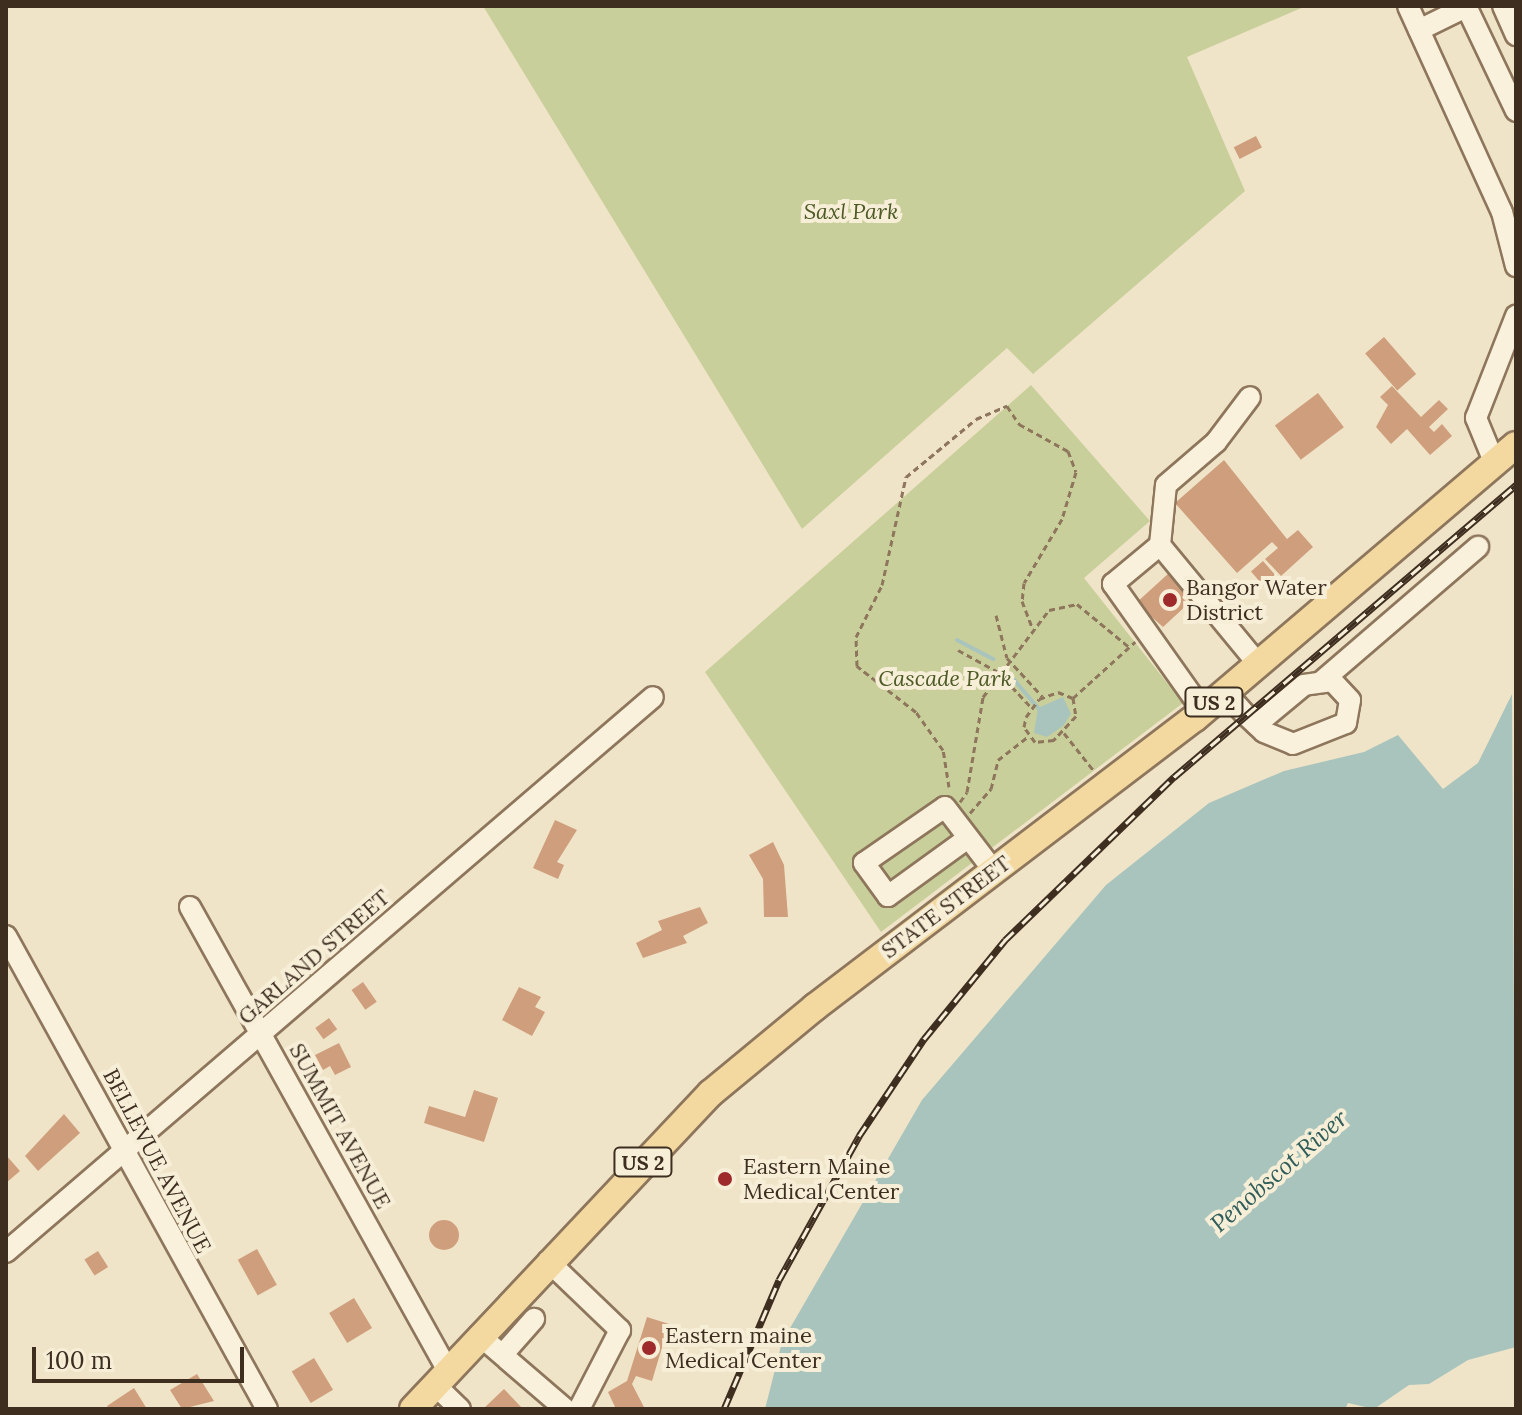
<!DOCTYPE html>
<style>
body{margin:0}
#map{position:relative;width:1522px;height:1415px;overflow:hidden;background:#f0e4c8;font-family:Lora,serif}
div>[style]{position:absolute}
[style*='--x']{left:calc(var(--x)*1px);top:calc(var(--y)*1px);width:calc(var(--w)*1px);rotate:calc(var(--a)*1deg)}
.green>*{inset:0;background:#c9cf9b}
.water>*{inset:0;background:#a9c4bc}
.stream>*{height:4px;margin:-2px;padding:0 2px;transform-origin:2px;border-radius:2px;background:#a9c4bc}
.building>*{inset:0;background:#cf9f7d;transform-origin:0 0}
.round{border-radius:50%}
.path>*{height:3px;margin-top:-1.5px;transform-origin:0;background:repeating-linear-gradient(90deg,#8d765c 0 6px,transparent 0 10px)}
.roads{filter:drop-shadow(2px 0 #8d765c) drop-shadow(-2px 0 #8d765c) drop-shadow(0 2px #8d765c) drop-shadow(0 -2px #8d765c)}
.minor>*{height:20px;margin:-10px;padding:0 10px;transform-origin:10px;border-radius:10px;background:#faf1dc}
.major>*{height:26px;margin:-13px;padding:0 13px;transform-origin:13px;border-radius:13px;background:#f3d9a0}
.rail>*{height:7px;margin-top:-3.5px;transform-origin:0;background:repeating-linear-gradient(90deg,#f7eed8 0 12px,#3d2e20 0 24px);box-sizing:border-box;border-block:2px solid #3d2e20}
.dots>*{width:22px;height:22px;translate:-50% -50%;box-sizing:border-box;border:4px solid #f7eed8;border-radius:50%}
span{translate:-50% -50%;white-space:nowrap;text-align:center;line-height:1.15;-webkit-text-stroke:8px #f7eed8;paint-order:stroke}
.shield-label span{padding:2px 6px;background:#f7eed8;border:2px solid;border-radius:6px;-webkit-text-stroke-width:0}
.shield-label{font-size:20px;color:#3d2e20;font-weight:700}
.park-label{font-size:22px;color:#4d5a26;font-style:italic}
.poi-label{font-size:22px;color:#3d2e20}
.left{translate:0 -50%;text-align:left}
.street-label{font-size:22px;color:#3d2e20}
.water-label{font-size:24px;color:#2f5d5a;font-style:italic}
.frame{position:absolute;inset:0;border:8px solid #3d2e20;pointer-events:none}
.scale{position:absolute;left:32px;top:1347px;width:212px;height:36px;box-sizing:border-box;border:4px solid #3d2e20;border-top:0;padding-left:10px;font-size:24px;line-height:28px;white-space:nowrap;color:#3d2e20;-webkit-text-stroke:6px #f7eed8;paint-order:stroke}
</style>
<div id="map">
<div class="green">
<i style="clip-path:polygon(483px 6px,1306px 6px,1187px 57px,1245px 191px,1033px 374px,1007px 348px,802px 529px)"></i>
<i style="clip-path:polygon(1031px 385px,1150px 521px,1084px 578px,1183px 703px,881px 932px,705px 672px)"></i>
</div>
<div class="water">
<i style="clip-path:polygon(1512px 694px,1516px 1347px,1468px 1360px,1429px 1384px,1409px 1385px,1374px 1409px,1348px 1403px,1345px 1409px,765px 1409px,782px 1342px,922px 1100px,1106px 885px,1209px 803px,1284px 771px,1364px 752px,1398px 735px,1443px 789px,1478px 763px)"></i>
<i style="clip-path:polygon(1063px 697px,1071px 714px,1063px 726px,1047px 737px,1034px 733px,1038px 708px)"></i>
</div>
<div class="stream">
<i style="--x:957;--y:640;--w:41;--a:27.8"></i>
<i style="--x:1004;--y:668;--w:52;--a:49.6"></i>
</div>
<div class="building">
<i style="left:1256px;top:136px;width:13px;height:25px;rotate:63deg"></i>
<i style="left:1384px;top:337px;width:49px;height:25px;rotate:49deg"></i>
<i style="clip-path:polygon(1392px 386px,1421px 417px,1439px 400px,1448px 409px,1429px 427px,1434px 432px,1442px 424px,1452px 436px,1430px 455px,1407px 429px,1391px 444px,1376px 427px,1388px 405px,1380px 397px)"></i>
<i style="left:1318px;top:393px;width:43px;height:54px;rotate:53deg"></i>
<i style="clip-path:polygon(1224px 460px,1287px 539px,1298px 530px,1313px 547px,1281px 576px,1265px 559px,1278px 548px,1272px 542px,1237px 573px,1175px 503px)"></i>
<i style="left:1263px;top:561px;width:20px;height:16px;rotate:49deg"></i>
<i style="clip-path:polygon(1169px 573px,1187px 592px,1182px 597px,1188px 604px,1163px 627px,1136px 603px)"></i>
<i style="clip-path:polygon(555px 820px,577px 830px,557px 862px,564px 865px,558px 879px,533px 868px)"></i>
<i style="clip-path:polygon(773px 842px,784px 865px,788px 917px,764px 917px,763px 879px,749px 855px)"></i>
<i style="clip-path:polygon(700px 907px,708px 923px,683px 936px,687px 943px,643px 958px,636px 943px,662px 930px,658px 921px)"></i>
<i style="left:363px;top:982px;width:24px;height:14px;rotate:55deg"></i>
<i style="clip-path:polygon(519px 987px,541px 997px,535px 1007px,545px 1012px,532px 1036px,502px 1020px)"></i>
<i style="left:329px;top:1018px;width:14px;height:17px;rotate:54deg"></i>
<i style="clip-path:polygon(339px 1043px,351px 1067px,335px 1075px,330px 1066px,323px 1070px,315px 1055px)"></i>
<i style="clip-path:polygon(474px 1090px,498px 1098px,484px 1142px,424px 1123px,429px 1106px,465px 1117px)"></i>
<i style="clip-path:polygon(64px 1114px,80px 1133px,38px 1171px,25px 1156px)"></i>
<i style="clip-path:polygon(6px 1155px,20px 1171px,6px 1183px)"></i>
<i class="round" style="left:429px;top:1220px;width:30px;height:30px"></i>
<i style="left:257px;top:1249px;width:41px;height:22px;rotate:61deg"></i>
<i style="left:98px;top:1251px;width:19px;height:16px;rotate:58deg"></i>
<i style="left:354px;top:1298px;width:35px;height:29px;rotate:59deg"></i>
<i style="clip-path:polygon(647px 1317px,669px 1324px,652px 1381px,636px 1376px,632px 1384px,645px 1409px,616px 1409px,608px 1392px,627px 1381px)"></i>
<i style="left:314px;top:1358px;width:37px;height:26px;rotate:59deg"></i>
<i style="clip-path:polygon(197px 1374px,214px 1401px,182px 1409px,170px 1390px)"></i>
<i style="clip-path:polygon(134px 1388px,147px 1409px,109px 1409px,107px 1406px)"></i>
<i style="clip-path:polygon(504px 1389px,523px 1409px,483px 1409px)"></i>
</div>
<div class="path">
<i style="--x:996;--y:615;--w:44;--a:75.7"></i>
<i style="--x:1007;--y:658;--w:52;--a:47.4"></i>
<i style="--x:958;--y:650;--w:46;--a:28.8"></i>
<i style="--x:998;--y:672;--w:48;--a:46.7"></i>
<i style="--x:1058;--y:692;--w:16;--a:22"></i>
<i style="--x:1073;--y:698;--w:18;--a:81"></i>
<i style="--x:1076;--y:716;--w:33;--a:133"></i>
<i style="--x:1054;--y:740;--w:19;--a:174"></i>
<i style="--x:1035;--y:742;--w:19;--a:-126"></i>
<i style="--x:1024;--y:727;--w:10;--a:-79"></i>
<i style="--x:1026;--y:717;--w:22;--a:-54"></i>
<i style="--x:1039;--y:699;--w:20;--a:-20"></i>
<i style="--x:1073;--y:698;--w:84;--a:-42.1"></i>
<i style="--x:1064;--y:733;--w:48;--a:51.7"></i>
<i style="--x:949;--y:787;--w:37;--a:-99"></i>
<i style="--x:943;--y:750;--w:47;--a:-125.4"></i>
<i style="--x:916;--y:712;--w:75;--a:-142.1"></i>
<i style="--x:857;--y:666;--w:29;--a:-92"></i>
<i style="--x:856;--y:637;--w:58;--a:-63.4"></i>
<i style="--x:882;--y:585;--w:111;--a:-77.5"></i>
<i style="--x:906;--y:477;--w:91;--a:-39.6"></i>
<i style="--x:976;--y:419;--w:34;--a:-23"></i>
<i style="--x:1007;--y:406;--w:22;--a:56"></i>
<i style="--x:1019;--y:424;--w:56;--a:28.9"></i>
<i style="--x:1068;--y:451;--w:22;--a:69"></i>
<i style="--x:1076;--y:472;--w:49;--a:106.6"></i>
<i style="--x:1062;--y:519;--w:74;--a:120.7"></i>
<i style="--x:1024;--y:583;--w:18;--a:96"></i>
<i style="--x:1022;--y:601;--w:28;--a:69"></i>
<i style="--x:960;--y:802;--w:12;--a:-55"></i>
<i style="--x:967;--y:792;--w:96;--a:-80.4"></i>
<i style="--x:983;--y:697;--w:109;--a:-52.8"></i>
<i style="--x:1049;--y:610;--w:29;--a:-12"></i>
<i style="--x:1077;--y:604;--w:67;--a:39.6"></i>
<i style="--x:970;--y:813;--w:32;--a:-49"></i>
<i style="--x:991;--y:789;--w:30;--a:-76"></i>
<i style="--x:998;--y:760;--w:37;--a:-38"></i>
</div>
<div class="roads">
<div class="minor">
<i style="--x:1408;--y:6;--w:226;--a:65.5"></i>
<i style="--x:1502;--y:212;--w:56;--a:75.5"></i>
<i style="--x:1466;--y:6;--w:116;--a:64.5"></i>
<i style="--x:1503;--y:6;--w:32;--a:66"></i>
<i style="--x:1419;--y:30;--w:55;--a:-26.1"></i>
<i style="--x:1495;--y:464;--w:50;--a:-112.4"></i>
<i style="--x:1476;--y:418;--w:110;--a:-68.6"></i>
<i style="--x:1160;--y:545;--w:60;--a:-84.3"></i>
<i style="--x:1166;--y:485;--w:66;--a:-40.7"></i>
<i style="--x:1216;--y:442;--w:56;--a:-52.9"></i>
<i style="--x:1322;--y:681;--w:206;--a:-40.7"></i>
<i style="--x:1226;--y:693;--w:31;--a:48"></i>
<i style="--x:1247;--y:716;--w:23;--a:43"></i>
<i style="--x:1264;--y:732;--w:31;--a:22"></i>
<i style="--x:1293;--y:744;--w:57;--a:-21.6"></i>
<i style="--x:1346;--y:723;--w:23;--a:-80"></i>
<i style="--x:1350;--y:700;--w:26;--a:-133"></i>
<i style="--x:1332;--y:681;--w:28;--a:172"></i>
<i style="--x:1304;--y:685;--w:62;--a:140.2"></i>
<i style="--x:1203;--y:711;--w:156;--a:-125.3"></i>
<i style="--x:1113;--y:584;--w:61;--a:-39.7"></i>
<i style="--x:1160;--y:545;--w:156;--a:50.5"></i>
<i style="--x:968;--y:838;--w:99;--a:144.1"></i>
<i style="--x:888;--y:896;--w:41;--a:-126"></i>
<i style="--x:864;--y:863;--w:98;--a:-34.7"></i>
<i style="--x:945;--y:807;--w:81;--a:52.6"></i>
<i style="--x:190;--y:907;--w:529;--a:60.91"></i>
<i style="--x:6;--y:936;--w:540;--a:61.11"></i>
<i style="--x:6;--y:1252;--w:852;--a:-40.62"></i>
<i style="--x:548;--y:1261;--w:100;--a:43.8"></i>
<i style="--x:620;--y:1330;--w:89;--a:117.4"></i>
<i style="--x:479;--y:1335;--w:113;--a:40.7"></i>
<i style="--x:503;--y:1354;--w:47;--a:-48.5"></i>
<i style="--x:434;--y:1384;--w:36;--a:44"></i>
</div>
<div class="major">
<i style="--x:413;--y:1409;--w:434;--a:-46.7"></i>
<i style="--x:711;--y:1093;--w:135;--a:-39.6"></i>
<i style="--x:815;--y:1007;--w:477;--a:-37.3"></i>
<i style="--x:1195;--y:718;--w:421;--a:-40.4"></i>
</div>
</div>
<div class="rail">
<i style="--x:724;--y:1409;--w:140;--a:-66.9"></i>
<i style="--x:779;--y:1280;--w:165;--a:-60.9"></i>
<i style="--x:859;--y:1136;--w:117;--a:-56.2"></i>
<i style="--x:924;--y:1039;--w:128;--a:-50.7"></i>
<i style="--x:1005;--y:940;--w:235;--a:-44"></i>
<i style="--x:1174;--y:777;--w:450;--a:-40.5"></i>
</div>
<div class="dots">
<i style="left:1170px;top:600px;background:#9e2a2b"></i>
<i style="left:725px;top:1179px;background:#9e2a2b"></i>
<i style="left:649px;top:1348px;background:#9e2a2b"></i>
</div>
<div class="shield-label">
<span style="left:1214px;top:702px">US 2</span>
<span style="left:643px;top:1162px">US 2</span>
</div>
<div class="park-label">
<span style="left:851px;top:212px">Saxl Park</span>
<span style="left:945px;top:679px">Cascade Park</span>
</div>
<div class="poi-label">
<span class="left" style="left:1186px;top:600px">Bangor Water<br>District</span>
<span class="left" style="left:743px;top:1179px">Eastern Maine<br>Medical Center</span>
<span class="left" style="left:665px;top:1348px">Eastern maine<br>Medical Center</span>
</div>
<div class="street-label">
<span style="left:946px;top:907px;rotate:-37deg">STATE STREET</span>
<span style="left:314px;top:957px;rotate:-41deg">GARLAND STREET</span>
<span style="left:340px;top:1126px;rotate:61deg">SUMMIT AVENUE</span>
<span style="left:157px;top:1161px;rotate:62deg">BELLEVUE AVENUE</span>
</div>
<div class="water-label">
<span style="left:1279px;top:1171px;rotate:-41deg">Penobscot River</span>
</div>
<div class="frame"></div>
<div class="scale">100 m</div>
</div>
